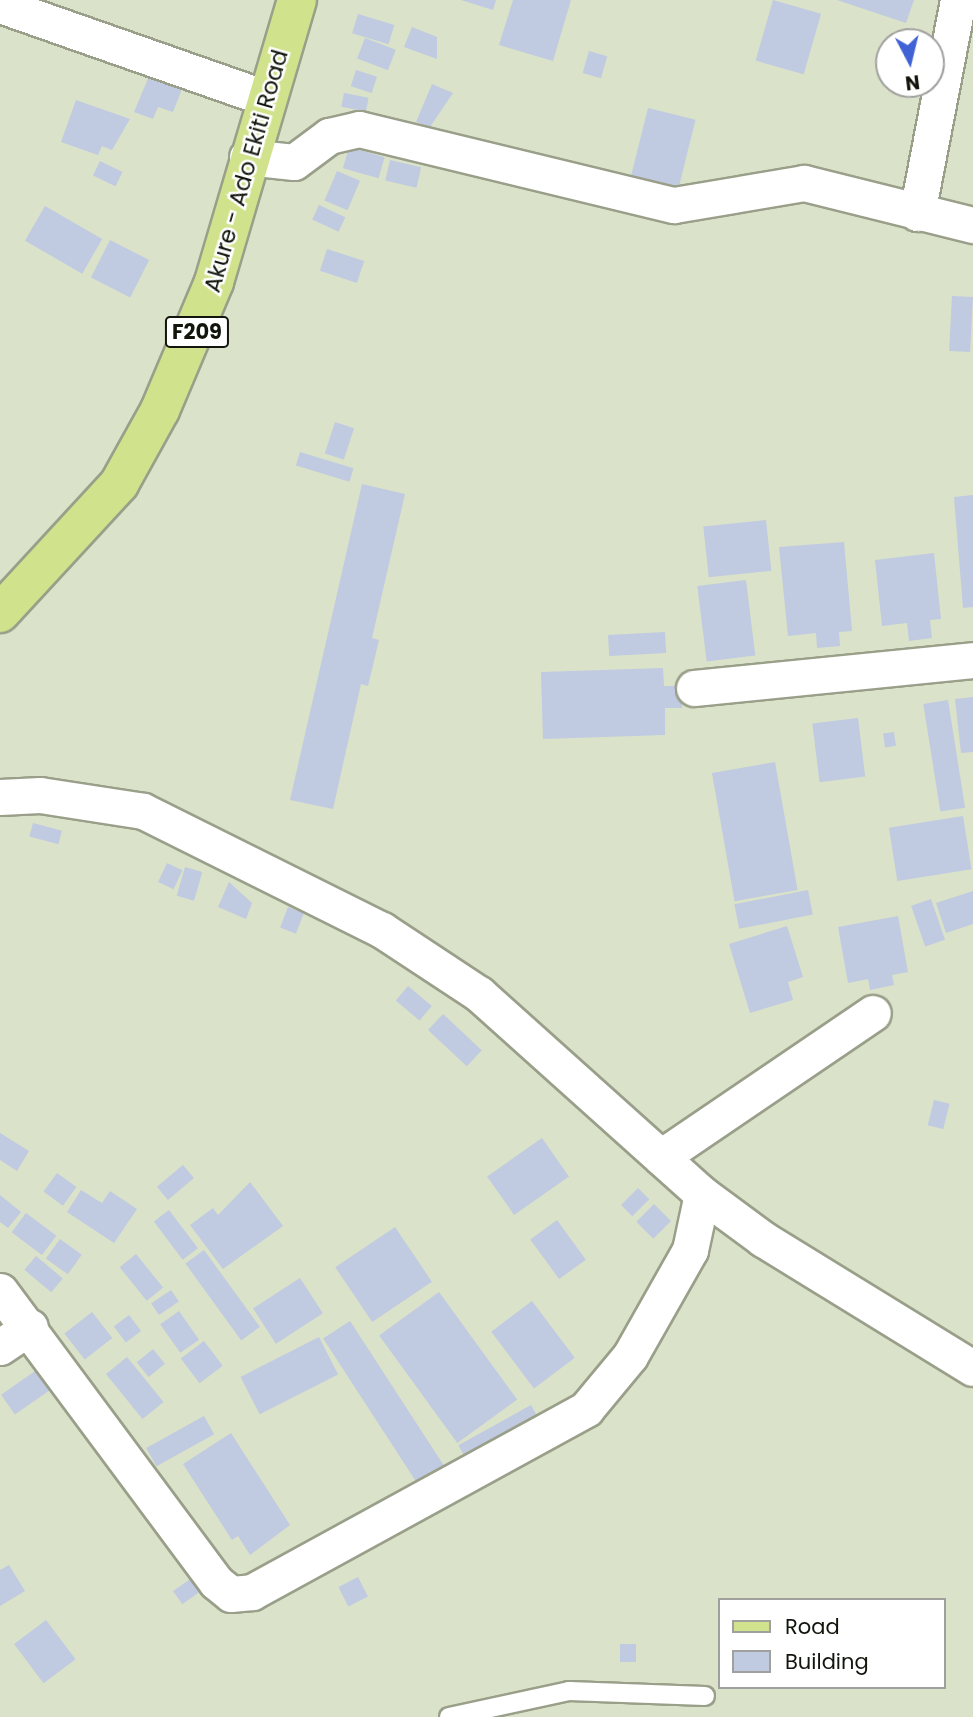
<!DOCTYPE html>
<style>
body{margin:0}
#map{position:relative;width:973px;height:1717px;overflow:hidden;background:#dbe2ca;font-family:Poppins,sans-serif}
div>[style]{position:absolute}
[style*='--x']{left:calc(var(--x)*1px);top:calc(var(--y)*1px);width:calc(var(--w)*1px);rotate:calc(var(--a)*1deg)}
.building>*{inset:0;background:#c0cae0;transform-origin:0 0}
.roads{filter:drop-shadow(2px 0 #999f89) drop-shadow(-2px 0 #999f89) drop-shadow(0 2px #999f89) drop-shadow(0 -2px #999f89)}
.service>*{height:18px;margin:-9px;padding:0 9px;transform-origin:9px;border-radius:9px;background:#fff}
.minor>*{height:35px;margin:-17.5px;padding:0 17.5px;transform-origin:17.5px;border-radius:17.5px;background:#fff}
.primary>*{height:38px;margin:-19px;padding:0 19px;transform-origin:19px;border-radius:19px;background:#d1e28d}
span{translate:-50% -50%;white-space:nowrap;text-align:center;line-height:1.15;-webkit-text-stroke:5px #fff;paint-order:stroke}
.shield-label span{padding:2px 5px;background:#fff;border:2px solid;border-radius:5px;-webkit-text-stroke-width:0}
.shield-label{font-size:21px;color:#12150c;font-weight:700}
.street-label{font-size:23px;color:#12150c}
.legend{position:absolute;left:718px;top:1598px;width:228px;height:91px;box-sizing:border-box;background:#fff;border:2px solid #a0a19e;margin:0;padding:9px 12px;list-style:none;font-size:21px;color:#12150c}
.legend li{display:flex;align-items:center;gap:14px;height:35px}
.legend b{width:35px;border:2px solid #a0a19e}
.north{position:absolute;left:875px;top:28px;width:70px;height:70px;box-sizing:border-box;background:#fff;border:2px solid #a0a19e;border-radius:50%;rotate:173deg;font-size:19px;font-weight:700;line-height:28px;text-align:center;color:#12150c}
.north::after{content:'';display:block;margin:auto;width:24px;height:32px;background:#4162d5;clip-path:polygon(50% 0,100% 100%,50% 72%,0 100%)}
</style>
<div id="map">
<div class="building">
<i style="clip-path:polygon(461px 0,496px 0,493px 10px)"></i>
<i style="clip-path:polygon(513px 0,571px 0,553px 61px,499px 45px)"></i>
<i style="left:773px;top:0;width:50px;height:63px;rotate:16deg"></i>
<i style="clip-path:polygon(837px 0,914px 0,906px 23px)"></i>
<i style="left:358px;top:14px;width:38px;height:20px;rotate:17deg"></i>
<i style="clip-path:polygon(412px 27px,437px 37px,437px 59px,404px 47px)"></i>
<i style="left:365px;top:38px;width:33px;height:22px;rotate:21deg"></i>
<i style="left:589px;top:51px;width:19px;height:23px;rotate:16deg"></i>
<i style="left:356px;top:70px;width:22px;height:17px;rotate:18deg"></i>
<i style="clip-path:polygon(149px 76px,182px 89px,173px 112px,158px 107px,153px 119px,134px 112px)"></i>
<i style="clip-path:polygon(432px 84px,453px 93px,430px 127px,416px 122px)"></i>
<i style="left:344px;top:93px;width:25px;height:14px;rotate:11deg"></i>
<i style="clip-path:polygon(76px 100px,130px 119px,112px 150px,102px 146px,98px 155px,61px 142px)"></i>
<i style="left:648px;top:108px;width:49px;height:74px;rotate:14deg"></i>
<i style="left:349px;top:147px;width:37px;height:22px;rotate:16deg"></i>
<i style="left:390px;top:160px;width:32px;height:21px;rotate:13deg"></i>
<i style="left:100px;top:161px;width:25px;height:16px;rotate:26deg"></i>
<i style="left:337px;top:171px;width:25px;height:32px;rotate:23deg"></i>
<i style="left:319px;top:205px;width:29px;height:16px;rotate:25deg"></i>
<i style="left:45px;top:206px;width:66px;height:40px;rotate:30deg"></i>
<i style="left:110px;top:240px;width:44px;height:42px;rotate:27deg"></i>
<i style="left:327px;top:249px;width:39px;height:23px;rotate:18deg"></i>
<i style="left:952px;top:296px;width:21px;height:55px;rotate:3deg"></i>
<i style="left:335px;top:422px;width:20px;height:33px;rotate:18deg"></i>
<i style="left:300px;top:452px;width:56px;height:14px;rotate:17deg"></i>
<i style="clip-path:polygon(362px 484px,405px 494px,372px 638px,379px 640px,368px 686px,361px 684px,333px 809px,290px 800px)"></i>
<i style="clip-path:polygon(973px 495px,973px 607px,963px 608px,954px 497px)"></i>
<i style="left:766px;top:520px;width:51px;height:63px;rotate:84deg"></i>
<i style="clip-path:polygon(844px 542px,852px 631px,839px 632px,840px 646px,817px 648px,816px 633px,788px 636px,779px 547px)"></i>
<i style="clip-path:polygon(934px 553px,941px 619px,930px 620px,932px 638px,909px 641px,907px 623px,882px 626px,875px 560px)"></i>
<i style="left:746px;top:580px;width:76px;height:49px;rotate:83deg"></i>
<i style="left:665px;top:632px;width:21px;height:57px;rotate:87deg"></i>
<i style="clip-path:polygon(663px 668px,664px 686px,681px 686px,682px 708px,665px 708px,665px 735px,543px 739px,541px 672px)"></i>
<i style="clip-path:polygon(973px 697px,973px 752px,961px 753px,955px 699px)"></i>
<i style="left:948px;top:700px;width:109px;height:25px;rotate:81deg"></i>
<i style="left:858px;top:718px;width:59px;height:46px;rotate:83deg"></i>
<i style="left:894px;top:732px;width:14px;height:11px;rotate:82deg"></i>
<i style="left:775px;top:762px;width:130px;height:64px;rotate:80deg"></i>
<i style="left:963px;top:816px;width:54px;height:75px;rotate:81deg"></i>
<i style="left:33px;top:823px;width:30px;height:14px;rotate:15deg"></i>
<i style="left:167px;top:863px;width:17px;height:21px;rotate:25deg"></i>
<i style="left:185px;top:867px;width:18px;height:30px;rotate:16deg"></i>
<i style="clip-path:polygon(229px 882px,252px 903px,246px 919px,218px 907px)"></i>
<i style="left:808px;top:890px;width:25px;height:75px;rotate:79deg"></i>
<i style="clip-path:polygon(973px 891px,973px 924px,946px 933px,936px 903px)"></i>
<i style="left:931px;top:899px;width:43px;height:21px;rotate:71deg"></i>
<i style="left:288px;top:907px;width:17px;height:22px;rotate:21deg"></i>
<i style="clip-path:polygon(898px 916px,908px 972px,892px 975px,894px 985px,870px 990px,868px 979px,848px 983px,838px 927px)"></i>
<i style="clip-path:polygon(787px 926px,803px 977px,788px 982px,793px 1000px,750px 1013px,729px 944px)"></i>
<i style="left:408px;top:986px;width:31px;height:19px;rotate:40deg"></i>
<i style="left:443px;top:1014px;width:53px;height:22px;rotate:43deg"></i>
<i style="left:934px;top:1100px;width:16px;height:26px;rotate:14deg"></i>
<i style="clip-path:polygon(0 1133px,29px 1151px,17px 1171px,0 1160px)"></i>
<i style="left:542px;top:1138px;width:47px;height:67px;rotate:55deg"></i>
<i style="left:183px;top:1165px;width:17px;height:34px;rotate:50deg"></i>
<i style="left:57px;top:1173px;width:24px;height:23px;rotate:36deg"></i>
<i style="clip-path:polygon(250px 1182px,283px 1226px,223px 1269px,190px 1225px,213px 1208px,218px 1215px)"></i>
<i style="left:638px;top:1188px;width:16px;height:24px;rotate:45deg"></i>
<i style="clip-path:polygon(81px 1190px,102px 1203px,110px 1191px,137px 1209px,114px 1243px,67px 1212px)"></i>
<i style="clip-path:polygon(0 1195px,21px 1212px,8px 1228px,0 1222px)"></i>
<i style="left:654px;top:1204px;width:24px;height:25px;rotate:45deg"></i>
<i style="left:169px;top:1210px;width:48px;height:19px;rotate:53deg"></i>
<i style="left:26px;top:1213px;width:38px;height:24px;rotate:37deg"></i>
<i style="left:557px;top:1220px;width:49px;height:33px;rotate:54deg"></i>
<i style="left:395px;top:1227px;width:66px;height:72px;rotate:56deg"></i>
<i style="left:60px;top:1239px;width:27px;height:24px;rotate:36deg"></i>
<i style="left:204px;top:1250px;width:95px;height:23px;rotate:54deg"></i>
<i style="left:136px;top:1254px;width:43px;height:21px;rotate:51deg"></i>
<i style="left:36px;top:1256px;width:35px;height:18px;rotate:40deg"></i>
<i style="left:300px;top:1278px;width:42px;height:56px;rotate:57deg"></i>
<i style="left:171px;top:1290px;width:14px;height:24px;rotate:56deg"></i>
<i style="left:439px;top:1292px;width:133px;height:74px;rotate:54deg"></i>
<i style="left:532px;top:1301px;width:71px;height:51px;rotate:53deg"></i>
<i style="left:179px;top:1311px;width:35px;height:23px;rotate:55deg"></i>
<i style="left:92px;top:1312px;width:33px;height:35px;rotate:52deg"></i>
<i style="left:129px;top:1315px;width:20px;height:19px;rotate:53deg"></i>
<i style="left:350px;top:1321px;width:178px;height:32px;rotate:57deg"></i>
<i style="left:319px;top:1337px;width:42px;height:88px;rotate:63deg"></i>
<i style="left:204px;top:1341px;width:31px;height:29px;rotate:53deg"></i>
<i style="left:153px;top:1349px;width:19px;height:21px;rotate:51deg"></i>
<i style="left:127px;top:1357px;width:58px;height:27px;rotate:51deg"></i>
<i style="left:38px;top:1369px;width:24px;height:45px;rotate:55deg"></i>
<i style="left:531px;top:1405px;width:18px;height:83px;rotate:61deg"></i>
<i style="left:204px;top:1416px;width:21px;height:66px;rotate:61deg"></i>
<i style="clip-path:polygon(231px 1433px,290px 1525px,250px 1555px,238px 1536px,232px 1540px,183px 1464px)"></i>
<i style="clip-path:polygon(9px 1565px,25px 1591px,0 1606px,0 1570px)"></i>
<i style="left:196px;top:1575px;width:16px;height:28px;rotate:55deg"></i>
<i style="left:358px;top:1577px;width:22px;height:22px;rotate:63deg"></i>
<i style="left:46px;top:1620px;width:49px;height:40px;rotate:53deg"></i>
<i style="left:620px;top:1644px;width:16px;height:18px"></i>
</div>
<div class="roads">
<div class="service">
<i style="--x:449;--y:1717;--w:123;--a:-12.2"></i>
<i style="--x:569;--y:1691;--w:136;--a:2.1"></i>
</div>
<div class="minor">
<i style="--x:0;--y:5;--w:282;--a:19.3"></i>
<i style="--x:247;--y:157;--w:47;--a:6.1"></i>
<i style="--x:294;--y:162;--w:44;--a:-36.6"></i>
<i style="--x:329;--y:136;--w:31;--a:-13"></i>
<i style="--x:359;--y:129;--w:324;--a:13.6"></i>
<i style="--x:674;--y:205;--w:132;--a:-9.6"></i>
<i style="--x:804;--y:183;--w:174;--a:14"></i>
<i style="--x:917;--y:213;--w:217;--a:-79.1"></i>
<i style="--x:694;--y:688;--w:280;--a:-5.7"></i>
<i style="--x:0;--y:797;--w:40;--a:-2.9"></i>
<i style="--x:40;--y:795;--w:104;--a:8.8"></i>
<i style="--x:143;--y:811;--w:267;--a:26.5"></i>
<i style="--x:382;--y:930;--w:116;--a:33.4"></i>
<i style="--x:479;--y:994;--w:300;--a:41.9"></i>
<i style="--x:702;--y:1194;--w:76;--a:36.4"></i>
<i style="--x:763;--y:1239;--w:246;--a:31.6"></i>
<i style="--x:661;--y:1157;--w:256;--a:-34.2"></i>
<i style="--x:0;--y:1291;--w:362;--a:53.4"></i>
<i style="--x:216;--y:1582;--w:19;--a:39"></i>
<i style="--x:231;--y:1594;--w:21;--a:-5"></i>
<i style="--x:252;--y:1592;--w:381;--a:-28.7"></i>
<i style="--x:586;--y:1409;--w:69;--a:-50.3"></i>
<i style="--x:630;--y:1356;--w:122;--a:-60.5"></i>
<i style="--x:690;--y:1250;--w:57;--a:-77.9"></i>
<i style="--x:0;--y:1347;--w:36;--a:-34"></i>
</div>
<div class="primary">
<i style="--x:0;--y:613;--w:176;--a:-47.3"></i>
<i style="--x:119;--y:484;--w:85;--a:-61"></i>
<i style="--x:160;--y:410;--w:139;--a:-67.1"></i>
<i style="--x:214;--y:282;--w:294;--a:-73.6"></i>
</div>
</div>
<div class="shield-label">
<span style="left:197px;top:332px">F209</span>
</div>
<div class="street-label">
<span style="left:246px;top:171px;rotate:-74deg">Akure - Ado Ekiti Road</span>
</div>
<ul class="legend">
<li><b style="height:9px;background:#d1e28d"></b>Road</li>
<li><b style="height:19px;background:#c0cae0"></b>Building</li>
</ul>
<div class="north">N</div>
</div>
